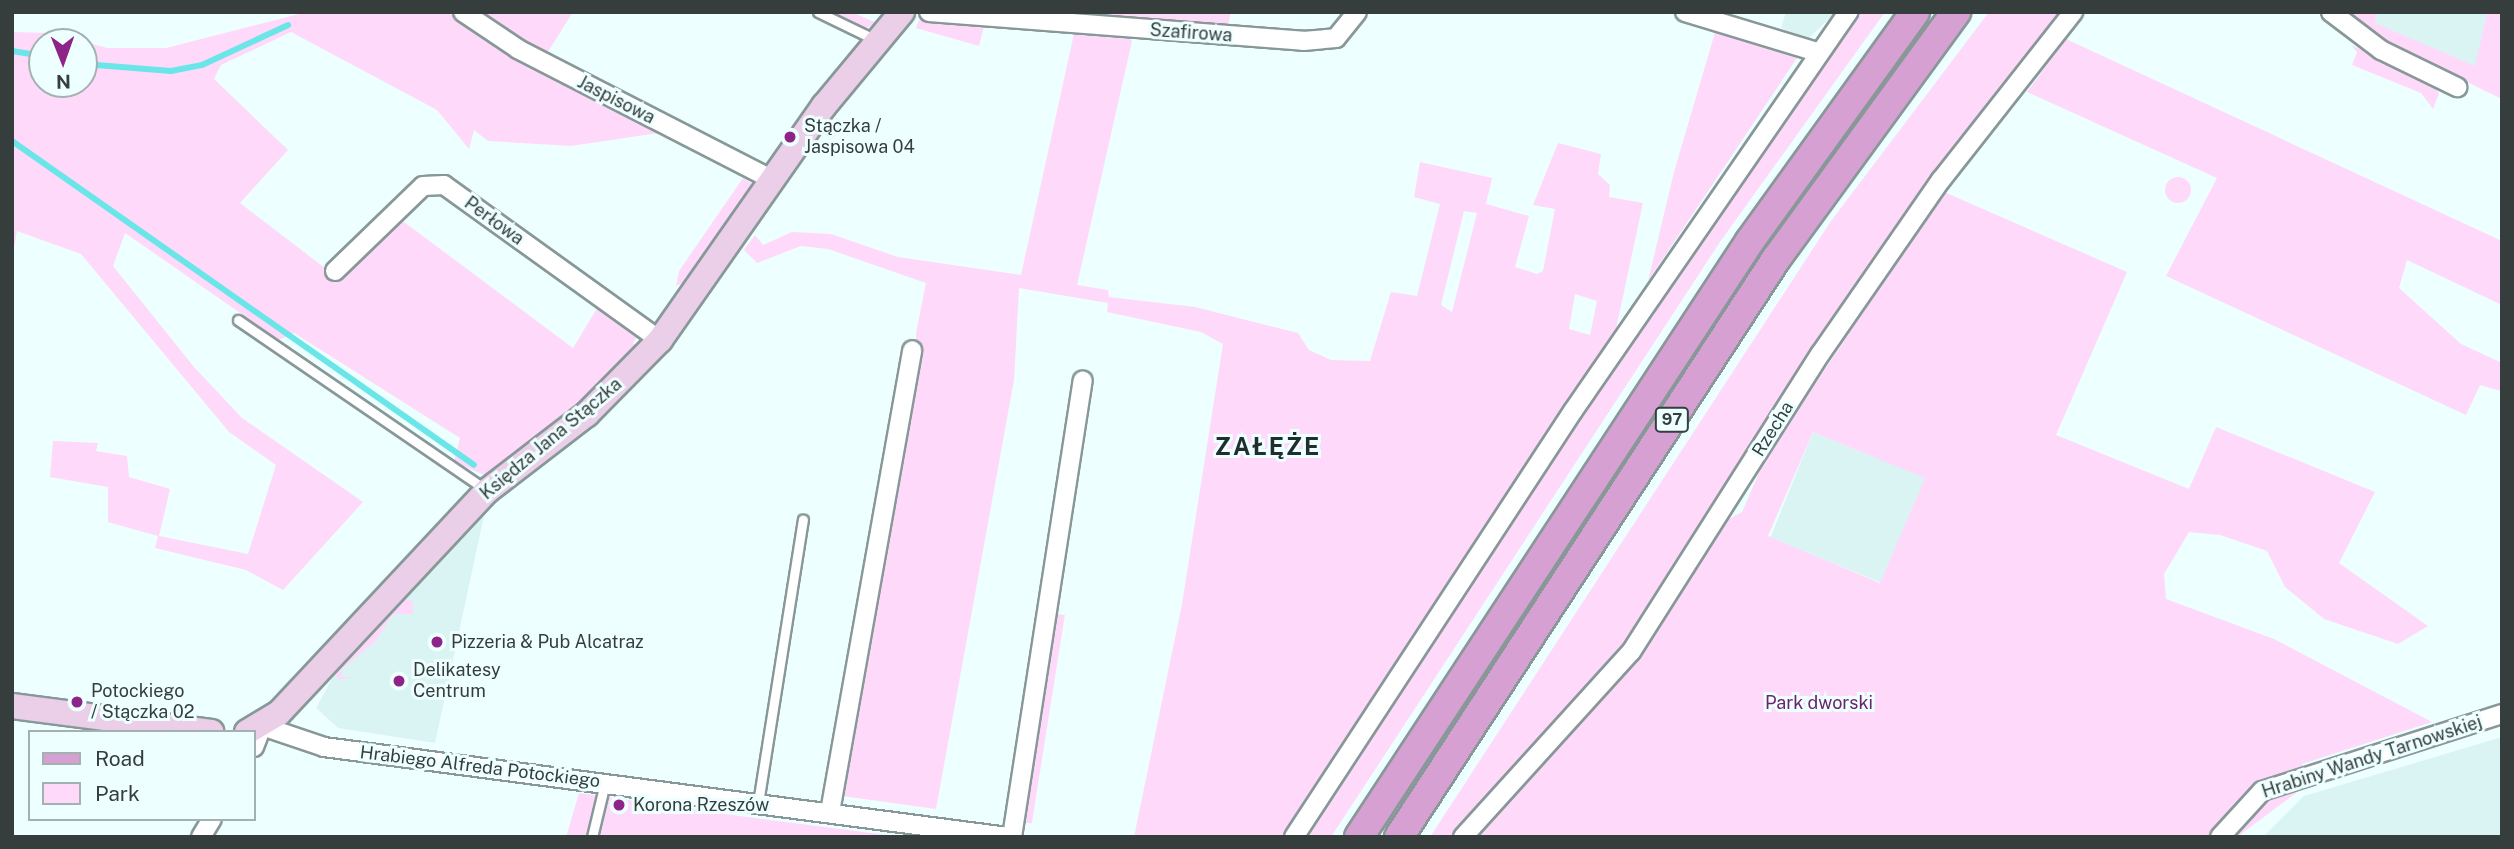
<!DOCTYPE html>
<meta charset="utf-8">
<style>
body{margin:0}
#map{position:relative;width:2514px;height:849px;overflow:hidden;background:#eff;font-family:"Public Sans",sans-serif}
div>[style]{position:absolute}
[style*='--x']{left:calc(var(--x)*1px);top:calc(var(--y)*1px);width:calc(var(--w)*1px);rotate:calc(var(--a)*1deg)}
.built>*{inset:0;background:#daf4f4;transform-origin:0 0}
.green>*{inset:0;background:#ffd9fa;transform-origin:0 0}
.round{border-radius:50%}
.stream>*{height:6px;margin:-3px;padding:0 3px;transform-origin:3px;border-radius:3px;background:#6be6e8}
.roads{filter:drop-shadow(2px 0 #889898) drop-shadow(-2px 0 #889898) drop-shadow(0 2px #889898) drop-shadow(0 -2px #889898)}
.lane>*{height:9px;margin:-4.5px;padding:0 4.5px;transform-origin:4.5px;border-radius:4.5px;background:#fff}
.street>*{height:18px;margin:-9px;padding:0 9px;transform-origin:9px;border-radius:9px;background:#fff}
.secondary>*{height:24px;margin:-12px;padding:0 12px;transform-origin:12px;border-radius:12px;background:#ebcfe8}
.primary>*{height:28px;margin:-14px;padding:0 14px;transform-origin:14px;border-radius:14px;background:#d7a0d2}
.dots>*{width:19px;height:19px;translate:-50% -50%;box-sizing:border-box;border:4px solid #eff;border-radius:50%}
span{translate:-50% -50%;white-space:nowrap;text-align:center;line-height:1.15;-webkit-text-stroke:6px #eff;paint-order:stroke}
.shield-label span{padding:2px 5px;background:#eff;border:2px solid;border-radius:5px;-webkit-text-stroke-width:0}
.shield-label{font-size:16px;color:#363d3d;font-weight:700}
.street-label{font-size:18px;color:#363d3d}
.poi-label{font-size:18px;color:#363d3d}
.left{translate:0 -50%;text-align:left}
.park-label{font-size:18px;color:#6f226a}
.district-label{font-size:24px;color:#212e2e;font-weight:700;letter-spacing:2px}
.frame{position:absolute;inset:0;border:14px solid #363d3d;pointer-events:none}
.legend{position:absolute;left:28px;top:730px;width:228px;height:91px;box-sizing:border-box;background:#eff;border:2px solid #a4b1b1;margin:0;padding:9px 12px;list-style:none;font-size:21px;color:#363d3d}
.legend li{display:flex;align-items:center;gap:14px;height:35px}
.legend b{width:35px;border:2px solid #a4b1b1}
.north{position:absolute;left:28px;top:28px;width:70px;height:70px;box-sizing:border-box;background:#eff;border:2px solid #a4b1b1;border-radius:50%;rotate:179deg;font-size:19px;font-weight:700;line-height:28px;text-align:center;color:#363d3d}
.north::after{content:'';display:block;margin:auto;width:24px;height:32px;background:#8e2488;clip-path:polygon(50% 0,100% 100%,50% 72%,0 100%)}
</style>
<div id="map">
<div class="built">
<i style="clip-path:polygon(1786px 12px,1836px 12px,1808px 39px,1781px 28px)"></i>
<i style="clip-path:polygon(2377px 12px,2487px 12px,2476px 67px,2374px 23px)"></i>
<i style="left:1813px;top:432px;width:122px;height:114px;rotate:22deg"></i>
<i style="clip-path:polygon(484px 516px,435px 743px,338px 728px,316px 708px,335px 673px)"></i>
<i style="clip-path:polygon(2502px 737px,2502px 837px,2263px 837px,2304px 796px)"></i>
</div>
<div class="green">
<i style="clip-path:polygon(evenodd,307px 12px,448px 12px,499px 50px,665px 132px,571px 146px,488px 141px,474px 130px,469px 149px,437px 110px,291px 32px,221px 65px,214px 79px,288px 150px,240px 203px,338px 278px,396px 216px,573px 348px,599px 305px,639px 334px,633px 343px,638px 349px,608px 380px,484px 475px,454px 462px,460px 438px,294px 333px,279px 340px,125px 233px,113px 266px,194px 367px,242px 418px,363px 502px,283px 590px,246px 570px,155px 548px,158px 536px,108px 522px,108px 487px,50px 477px,53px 441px,98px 443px,96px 451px,127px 456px,129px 477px,170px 489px,159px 536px,248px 554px,276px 465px,229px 432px,81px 254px,17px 231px,12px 258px,12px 32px,52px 33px,107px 48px,166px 48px,307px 12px,42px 42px,84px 42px,84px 84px,42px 84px,42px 42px)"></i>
<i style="clip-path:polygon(477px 12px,573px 12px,546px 55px)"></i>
<i style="clip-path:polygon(830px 12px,851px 12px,877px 23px,864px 29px)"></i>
<i style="clip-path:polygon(1108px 12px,1231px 12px,1228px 26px,1108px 20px)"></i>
<i style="clip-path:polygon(1858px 12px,1885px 12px,1720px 242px,1331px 837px,1306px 837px,1536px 476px)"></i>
<i style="clip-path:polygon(1989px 12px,2060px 12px,1927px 180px,1616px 656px,1450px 837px,1430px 837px,1831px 221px)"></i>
<i style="clip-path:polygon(2351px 12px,2377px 12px,2375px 23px,2475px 66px,2487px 12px,2502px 12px,2502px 99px,2371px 36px)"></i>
<i style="clip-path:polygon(919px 20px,984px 26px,979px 46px,916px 28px)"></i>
<i style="clip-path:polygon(evenodd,1075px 29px,1125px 35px,1132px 41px,1077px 285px,1108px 290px,1109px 297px,1195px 307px,1298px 333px,1309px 350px,1331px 360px,1370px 361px,1391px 292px,1417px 296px,1440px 204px,1414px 197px,1420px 162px,1492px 178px,1486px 204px,1529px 216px,1515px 267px,1537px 274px,1543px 271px,1555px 209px,1533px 205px,1558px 143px,1601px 154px,1598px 174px,1610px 185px,1609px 197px,1643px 203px,1616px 329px,1285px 837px,1134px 837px,1182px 604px,1223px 344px,1201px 332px,1107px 312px,1108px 303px,1019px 288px,1014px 380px,936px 809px,842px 796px,917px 377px,916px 333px,926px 283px,828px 249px,801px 246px,757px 263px,744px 250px,755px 235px,763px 245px,792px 232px,831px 234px,898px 257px,1021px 275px,1075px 29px,1464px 211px,1477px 213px,1452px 312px,1441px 305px,1464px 211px,1075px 29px,1575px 294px,1597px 301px,1590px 335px,1569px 329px,1575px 294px)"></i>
<i style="clip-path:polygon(1716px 29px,1797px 58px,1648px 281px,1674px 172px)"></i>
<i style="clip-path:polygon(2066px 39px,2502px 241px,2502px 305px,2407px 260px,2399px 288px,2461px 344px,2502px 363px,2501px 391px,2480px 385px,2466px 415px,2166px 276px,2217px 178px,2027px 92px)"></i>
<i style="clip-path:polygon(2351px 45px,2434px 84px,2439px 94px,2433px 109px,2421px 93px,2352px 65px,2357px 52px)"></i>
<i class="round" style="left:2165px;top:177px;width:26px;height:26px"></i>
<i style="clip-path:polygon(743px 178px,754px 185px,692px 278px,676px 286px,679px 271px)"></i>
<i style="clip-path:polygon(evenodd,1944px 192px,2127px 272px,2056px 435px,2189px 489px,2216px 427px,2375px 492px,2339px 563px,2428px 626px,2398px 644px,2324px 619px,2285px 587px,2267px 551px,2220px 535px,2189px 532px,2164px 574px,2166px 599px,2274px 639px,2432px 722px,2302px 764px,2308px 784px,2237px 837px,1476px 837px,1636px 662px,1725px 521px,1742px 512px,1766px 457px,1944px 192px,1813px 432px,1925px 478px,1880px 583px,1768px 536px,1813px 432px)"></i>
<i style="clip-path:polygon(404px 598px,413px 601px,413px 614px,393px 614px,375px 642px,342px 669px,341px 677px,353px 677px,339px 680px,335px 673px)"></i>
<i style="left:1052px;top:613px;width:13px;height:211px;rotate:9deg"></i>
<i style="clip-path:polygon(579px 793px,747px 817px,903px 837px,566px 837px)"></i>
</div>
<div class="stream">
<i style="--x:12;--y:51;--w:30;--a:9"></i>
<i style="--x:84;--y:64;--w:87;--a:4.6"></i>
<i style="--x:171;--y:71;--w:32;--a:-11"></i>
<i style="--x:202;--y:65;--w:95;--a:-24.9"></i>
<i style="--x:12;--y:141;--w:564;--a:35.04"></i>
</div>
<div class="roads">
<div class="lane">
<i style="--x:818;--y:12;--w:64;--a:25.8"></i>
<i style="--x:238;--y:320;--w:301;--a:34.4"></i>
<i style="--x:758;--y:803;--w:287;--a:-81"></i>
<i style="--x:592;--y:837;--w:56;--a:-76.5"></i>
</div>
<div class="street">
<i style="--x:463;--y:12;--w:66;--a:33.9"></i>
<i style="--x:518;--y:49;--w:287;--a:27.2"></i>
<i style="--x:929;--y:12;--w:375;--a:4.4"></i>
<i style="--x:1303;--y:41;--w:33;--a:-5"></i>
<i style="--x:1336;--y:38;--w:33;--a:-51"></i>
<i style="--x:1685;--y:12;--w:138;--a:16.9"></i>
<i style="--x:2331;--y:12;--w:63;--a:37.2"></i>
<i style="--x:2381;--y:50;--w:85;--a:26"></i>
<i style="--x:335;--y:271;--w:122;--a:-44"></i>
<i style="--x:423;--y:186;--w:21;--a:-3"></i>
<i style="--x:444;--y:185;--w:266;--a:35.7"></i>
<i style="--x:254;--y:747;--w:22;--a:-69"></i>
<i style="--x:262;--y:726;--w:65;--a:18.7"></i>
<i style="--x:324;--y:747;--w:690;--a:7.5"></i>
<i style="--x:830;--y:812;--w:469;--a:-79.9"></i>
<i style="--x:201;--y:837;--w:21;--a:-59"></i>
<i style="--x:1012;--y:837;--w:462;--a:-81.2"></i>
<i style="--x:1294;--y:837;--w:509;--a:-56.78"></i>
<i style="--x:1573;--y:411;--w:485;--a:-55.4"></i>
<i style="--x:1463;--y:837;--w:250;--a:-47.8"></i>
<i style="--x:1631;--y:652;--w:354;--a:-57.6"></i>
<i style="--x:1821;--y:353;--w:211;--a:-55.3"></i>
<i style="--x:1941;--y:180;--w:214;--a:-51.8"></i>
<i style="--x:2220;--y:837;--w:62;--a:-47.6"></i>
<i style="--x:2262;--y:791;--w:252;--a:-17.8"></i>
</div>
<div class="secondary">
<i style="--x:12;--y:706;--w:201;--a:7.4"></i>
<i style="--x:247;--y:732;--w:37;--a:-31"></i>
<i style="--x:279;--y:713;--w:304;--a:-46.9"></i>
<i style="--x:487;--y:491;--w:126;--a:-37.6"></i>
<i style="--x:587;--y:414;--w:104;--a:-45.4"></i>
<i style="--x:660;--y:340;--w:286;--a:-55"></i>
<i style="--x:824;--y:106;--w:122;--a:-50.3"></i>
</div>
<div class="primary">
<i style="--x:1359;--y:837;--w:713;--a:-56.73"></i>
<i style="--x:1750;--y:241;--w:282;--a:-54.2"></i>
<i style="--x:1399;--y:837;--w:690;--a:-56.89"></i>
<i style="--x:1776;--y:259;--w:306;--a:-53.9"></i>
</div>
</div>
<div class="dots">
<i style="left:790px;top:137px;background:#8e2488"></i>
<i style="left:437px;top:642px;background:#8e2488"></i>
<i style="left:399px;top:681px;background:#8e2488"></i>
<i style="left:77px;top:702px;background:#8e2488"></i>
<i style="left:619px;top:805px;background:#8e2488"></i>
</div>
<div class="shield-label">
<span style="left:1672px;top:420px">97</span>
</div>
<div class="street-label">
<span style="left:1191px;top:33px;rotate:4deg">Szafirowa</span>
<span style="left:616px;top:100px;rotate:27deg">Jaspisowa</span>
<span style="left:494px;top:221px;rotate:36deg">Perłowa</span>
<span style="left:1773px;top:429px;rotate:-58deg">Rzecha</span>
<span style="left:551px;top:439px;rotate:-40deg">Księdza Jana Stączka</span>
<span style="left:2372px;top:757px;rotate:-18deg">Hrabiny Wandy Tarnowskiej</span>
<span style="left:480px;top:767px;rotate:7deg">Hrabiego Alfreda Potockiego</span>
</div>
<div class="poi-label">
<span class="left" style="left:804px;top:137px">Stączka /<br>Jaspisowa 04</span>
<span class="left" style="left:451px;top:642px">Pizzeria &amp; Pub Alcatraz</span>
<span class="left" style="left:413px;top:681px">Delikatesy<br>Centrum</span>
<span class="left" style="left:91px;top:702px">Potockiego<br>/ Stączka 02</span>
<span class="left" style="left:633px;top:805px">Korona Rzeszów</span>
</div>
<div class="park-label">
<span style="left:1819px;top:703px">Park dworski</span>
</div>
<div class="district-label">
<span style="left:1268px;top:447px">ZAŁĘŻE</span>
</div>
<div class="frame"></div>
<ul class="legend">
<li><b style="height:9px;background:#d7a0d2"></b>Road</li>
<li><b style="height:19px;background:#ffd9fa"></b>Park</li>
</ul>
<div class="north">N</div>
</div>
